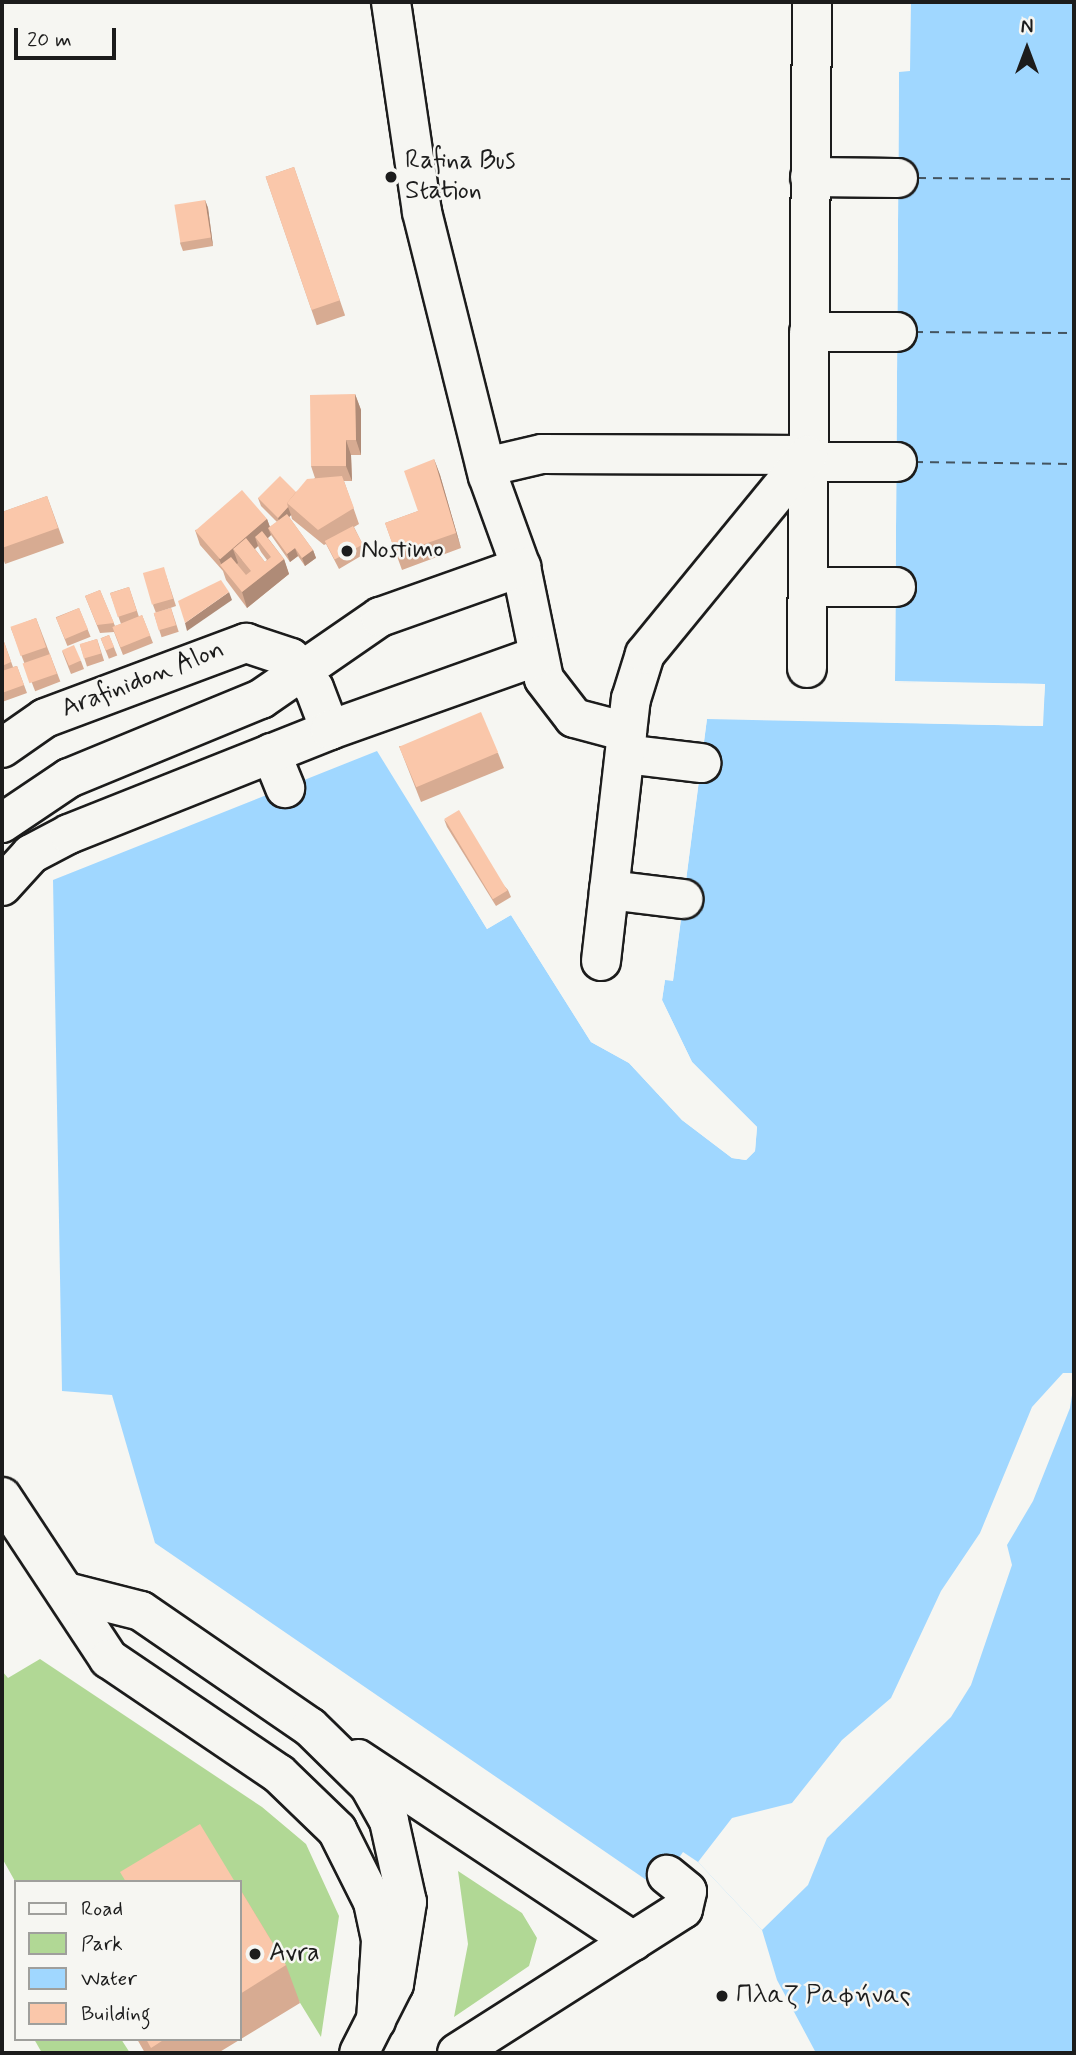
<!DOCTYPE html>
<meta charset="utf-8">
<style>
body{margin:0}
#map{position:relative;width:1076px;height:2055px;overflow:hidden;background:#f6f6f2;font-family:Mynerve,sans-serif}
div>[style]{position:absolute}
[style*='--x']{left:calc(var(--x)*1px);top:calc(var(--y)*1px);width:calc(var(--w)*1px);rotate:calc(var(--a)*1deg)}
.green>*{inset:0;background:#b1d895}
.water>*{inset:0;background:#a0d7ff}
.pier>*{inset:0;background:#f6f6f2}
.ferry>*{height:2px;margin-top:-1px;transform-origin:0;background:repeating-linear-gradient(90deg,#445460 0 9px,transparent 0 16px)}
.roads{filter:drop-shadow(2px 0 #1c1c1c) drop-shadow(-2px 0 #1c1c1c) drop-shadow(0 2px #1c1c1c) drop-shadow(0 -2px #1c1c1c)}
.minor>*{height:38px;margin:-19px;padding:0 19px;transform-origin:19px;border-radius:19px;background:#f6f6f2}
.wall>*{inset:0;background:#d7ab92;transform-origin:0 0}
.shaded-wall>*{inset:0;background:#af8b77}
.building>*{inset:0;background:#fac7aa;transform-origin:0 0}
.dots>*{width:19px;height:19px;translate:-50% -50%;box-sizing:border-box;border:4px solid #f6f6f2;border-radius:50%}
span{translate:-50% -50%;white-space:nowrap;text-align:center;line-height:1.15;-webkit-text-stroke:5px #f6f6f2;paint-order:stroke}
.poi-label{font-size:26px;color:#1c1c1c}
.left{translate:0 -50%;text-align:left}
.street-label{font-size:26px;color:#1c1c1c}
.frame{position:absolute;inset:0;border:4px solid #1c1c1c;pointer-events:none}
.legend{position:absolute;left:14px;top:1880px;width:228px;height:161px;box-sizing:border-box;background:#f6f6f2;border:2px solid #9f9f9c;margin:0;padding:9px 12px;list-style:none;font-size:21px;color:#1c1c1c}
.legend li{display:flex;align-items:center;gap:14px;height:35px}
.legend b{width:35px;border:2px solid #9f9f9c}
.north{position:absolute;left:992px;top:14px;width:70px;height:70px;-webkit-text-stroke:5px #f6f6f2;paint-order:stroke;rotate:0deg;font-size:19px;font-weight:700;line-height:28px;text-align:center;color:#1c1c1c}
.north::after{content:'';display:block;margin:auto;width:24px;height:32px;background:#1c1c1c;clip-path:polygon(50% 0,100% 100%,50% 72%,0 100%)}
.scale{position:absolute;left:14px;top:28px;width:102px;height:32px;box-sizing:border-box;border:4px solid #1c1c1c;border-top:0;padding-left:9px;font-size:21px;line-height:24px;white-space:nowrap;color:#1c1c1c;-webkit-text-stroke:5px #f6f6f2;paint-order:stroke}
</style>
<div id="map">
<div class="green">
<i style="clip-path:polygon(40px 1659px,262px 1807px,306px 1844px,339px 1916px,321px 2037px,240px 1905px,240px 1882px,16px 1883px,2px 1858px,2px 1671px,8px 1678px)"></i>
<i style="clip-path:polygon(458px 1871px,522px 1913px,537px 1938px,529px 1966px,454px 2017px,468px 1944px)"></i>
<i style="clip-path:polygon(34px 2039px,121px 2039px,130px 2053px,42px 2053px)"></i>
</div>
<div class="water">
<i style="clip-path:polygon(911px 2px,1074px 2px,1074px 2053px,816px 2053px,777px 1980px,762px 1930px,698px 1862px,683px 1852px,658px 1888px,155px 1543px,112px 1395px,62px 1391px,53px 880px,377px 751px,487px 929px,511px 915px,591px 1042px,629px 1063px,682px 1120px,732px 1158px,746px 1160px,755px 1151px,757px 1127px,692px 1062px,662px 1000px,665px 980px,673px 980px,707px 718px,1042px 726px,1045px 684px,895px 682px,899px 71px,910px 71px)"></i>
</div>
<div class="pier">
<i style="clip-path:polygon(908px 2px,910px 71px,899px 72px,895px 681px,1045px 684px,1043px 726px,707px 719px,673px 981px,665px 980px,662px 1000px,692px 1062px,757px 1127px,755px 1151px,746px 1160px,732px 1158px,682px 1120px,629px 1063px,591px 1042px,511px 915px,487px 929px,378px 750px,488px 924px,513px 912px,594px 1039px,632px 1060px,684px 1118px,745px 1156px,756px 1139px,754px 1129px,689px 1064px,658px 1000px,661px 978px,670px 977px,704px 716px,1039px 723px,1041px 687px,891px 682px,896px 71px,907px 68px)"></i>
<i style="clip-path:polygon(1063px 1373px,1072px 1373px,1074px 1382px,1070px 1408px,1033px 1501px,1007px 1545px,1012px 1565px,971px 1685px,951px 1717px,827px 1838px,808px 1885px,762px 1930px,698px 1862px,732px 1818px,792px 1803px,842px 1740px,891px 1698px,941px 1591px,980px 1533px,1032px 1407px)"></i>
</div>
<div class="ferry">
<i style="--x:917;--y:178;--w:157;--a:0.4"></i>
<i style="--x:914;--y:332;--w:160;--a:0.4"></i>
<i style="--x:914;--y:462;--w:160;--a:0.7"></i>
</div>
<div class="roads">
<div class="minor">
<i style="--x:391;--y:2;--w:212;--a:81.6"></i>
<i style="--x:422;--y:212;--w:272;--a:76"></i>
<i style="--x:488;--y:476;--w:97;--a:70.1"></i>
<i style="--x:521;--y:567;--w:114;--a:78.4"></i>
<i style="--x:544;--y:679;--w:49;--a:52.4"></i>
<i style="--x:574;--y:718;--w:55;--a:14.8"></i>
<i style="--x:810;--y:177;--w:88;--a:0.7"></i>
<i style="--x:809;--y:332;--w:88;--a:0"></i>
<i style="--x:808;--y:462;--w:89;--a:0"></i>
<i style="--x:486;--y:467;--w:57;--a:-13.1"></i>
<i style="--x:542;--y:454;--w:266;--a:0.2"></i>
<i style="--x:808;--y:587;--w:88;--a:0"></i>
<i style="--x:807;--y:668;--w:666;--a:-89.57"></i>
<i style="--x:2;--y:748;--w:52;--a:-34.9"></i>
<i style="--x:45;--y:718;--w:215;--a:-20.5"></i>
<i style="--x:246;--y:643;--w:47;--a:18.4"></i>
<i style="--x:291;--y:658;--w:38;--a:53"></i>
<i style="--x:314;--y:688;--w:45;--a:69.1"></i>
<i style="--x:271;--y:753;--w:38;--a:68"></i>
<i style="--x:625;--y:754;--w:77;--a:6.8"></i>
<i style="--x:2;--y:823;--w:81;--a:-33.9"></i>
<i style="--x:69;--y:778;--w:208;--a:-22.4"></i>
<i style="--x:261;--y:699;--w:145;--a:-34.6"></i>
<i style="--x:380;--y:617;--w:150;--a:-19.5"></i>
<i style="--x:2;--y:886;--w:43;--a:-47.8"></i>
<i style="--x:31;--y:854;--w:43;--a:-27.8"></i>
<i style="--x:69;--y:834;--w:281;--a:-21.7"></i>
<i style="--x:330;--y:730;--w:221;--a:-19.6"></i>
<i style="--x:609;--y:890;--w:75;--a:6.9"></i>
<i style="--x:601;--y:961;--w:264;--a:-83.5"></i>
<i style="--x:631;--y:699;--w:47;--a:-72.7"></i>
<i style="--x:645;--y:654;--w:257;--a:-50.7"></i>
<i style="--x:2;--y:1497;--w:194;--a:56.6"></i>
<i style="--x:109;--y:1659;--w:205;--a:34.1"></i>
<i style="--x:279;--y:1774;--w:81;--a:44"></i>
<i style="--x:337;--y:1830;--w:80;--a:63.4"></i>
<i style="--x:373;--y:1902;--w:40;--a:78"></i>
<i style="--x:381;--y:1941;--w:80;--a:93.6"></i>
<i style="--x:70;--y:1593;--w:73;--a:14.2"></i>
<i style="--x:141;--y:1611;--w:205;--a:34.5"></i>
<i style="--x:310;--y:1727;--w:83;--a:44.5"></i>
<i style="--x:369;--y:1785;--w:41;--a:60.9"></i>
<i style="--x:389;--y:1821;--w:83;--a:77.5"></i>
<i style="--x:407;--y:1902;--w:83;--a:99"></i>
<i style="--x:394;--y:1984;--w:77;--a:116.9"></i>
<i style="--x:358;--y:1759;--w:330;--a:33.5"></i>
<i style="--x:457;--y:2053;--w:268;--a:-32.5"></i>
<i style="--x:683;--y:1909;--w:18;--a:-77"></i>
<i style="--x:687;--y:1891;--w:26;--a:-141"></i>
</div>
</div>
<div class="wall">
<i style="left:294px;top:167px;width:157px;height:30px;rotate:71deg"></i>
<i style="clip-path:polygon(205px 200px,208px 208px,213px 246px,183px 251px,180px 243px)"></i>
<i style="clip-path:polygon(evenodd,355px 394px,361px 410px,361px 455px,351px 455px,352px 481px,344px 481px,359px 524px,354px 527px,363px 545px,366px 553px,339px 569px,326px 544px,324px 545px,292px 519px,291px 515px,289px 517px,313px 550px,316px 558px,305px 566px,298px 556px,290px 562px,271px 535px,268px 538px,284px 559px,289px 574px,247px 608px,226px 580px,223px 571px,200px 545px,195px 530px,267px 519px,270px 527px,277px 522px,261px 506px,258px 498px,296px 492px,315px 478px,311px 466px,355px 394px,258px 546px,261px 552px,267px 560px,265px 562px,255px 549px,258px 546px)"></i>
<i style="clip-path:polygon(434px 459px,440px 475px,461px 548px,402px 570px,385px 523px,418px 511px)"></i>
<i style="clip-path:polygon(47px 496px,64px 543px,5px 564px,2px 555px,2px 512px)"></i>
<i style="clip-path:polygon(166px 575px,176px 606px,156px 613px,153px 605px)"></i>
<i style="clip-path:polygon(129px 587px,139px 617px,142px 615px,153px 643px,123px 655px,114px 632px,100px 633px,85px 596px,100px 590px,115px 626px,121px 624px,110px 593px)"></i>
<i style="left:79px;top:608px;width:31px;height:25px;rotate:68deg"></i>
<i style="left:171px;top:608px;width:25px;height:18px;rotate:72deg"></i>
<i style="left:36px;top:618px;width:68px;height:27px;rotate:69deg"></i>
<i style="left:109px;top:635px;width:22px;height:9px;rotate:68deg"></i>
<i style="clip-path:polygon(2px 636px,13px 667px,17px 666px,27px 693px,2px 702px)"></i>
<i style="left:97px;top:639px;width:23px;height:18px;rotate:72deg"></i>
<i style="clip-path:polygon(62px 651px,81px 661px,84px 669px,71px 674px)"></i>
<i style="clip-path:polygon(399px 746px,498px 753px,504px 768px,421px 802px)"></i>
<i style="clip-path:polygon(444px 819px,508px 890px,511px 897px,496px 906px,447px 827px)"></i>
<i style="clip-path:polygon(240px 1889px,286px 1965px,300px 2003px,218px 2053px,145px 2053px,137px 2039px,240px 2039px)"></i>
</div>
<div class="shaded-wall">
<i style="clip-path:polygon(205px 200px,208px 208px,213px 246px,211px 238px)"></i>
<i style="clip-path:polygon(355px 394px,361px 410px,361px 455px,356px 440px)"></i>
<i style="clip-path:polygon(346px 440px,351px 455px,352px 481px,346px 466px)"></i>
<i style="clip-path:polygon(434px 459px,440px 475px,461px 548px,456px 533px)"></i>
<i style="clip-path:polygon(288px 507px,291px 515px,281px 526px,278px 518px)"></i>
<i style="clip-path:polygon(267px 519px,272px 533px,268px 528px,271px 535px,261px 544px,255px 537px,258px 546px,242px 560px,233px 549px,238px 563px,227px 573px,223px 568px,219px 559px)"></i>
<i style="clip-path:polygon(295px 548px,298px 556px,290px 562px,287px 554px)"></i>
<i style="clip-path:polygon(313px 550px,316px 558px,305px 566px,302px 558px)"></i>
<i style="clip-path:polygon(284px 559px,289px 574px,247px 608px,242px 592px)"></i>
<i style="clip-path:polygon(229px 592px,232px 600px,187px 631px,185px 623px)"></i>
</div>
<div class="building">
<i style="left:294px;top:167px;width:141px;height:30px;rotate:71deg"></i>
<i style="left:205px;top:200px;width:38px;height:31px;rotate:81deg"></i>
<i style="clip-path:polygon(355px 394px,356px 440px,346px 440px,346px 466px,311px 466px,310px 395px)"></i>
<i style="clip-path:polygon(434px 459px,456px 533px,396px 554px,385px 523px,418px 511px,404px 471px)"></i>
<i style="clip-path:polygon(280px 476px,296px 492px,287px 503px,288px 507px,278px 518px,258px 498px)"></i>
<i style="clip-path:polygon(342px 476px,354px 508px,318px 530px,287px 503px,307px 479px)"></i>
<i style="left:242px;top:490px;width:38px;height:62px;rotate:49deg"></i>
<i style="clip-path:polygon(47px 496px,58px 528px,2px 548px,2px 512px)"></i>
<i style="clip-path:polygon(287px 514px,313px 550px,302px 558px,295px 548px,287px 554px,268px 528px)"></i>
<i style="left:353px;top:526px;width:21px;height:32px;rotate:62deg"></i>
<i style="clip-path:polygon(262px 531px,284px 559px,242px 592px,220px 565px,231px 557px,246px 575px,251px 571px,233px 549px,246px 538px,265px 562px,271px 557px,255px 537px)"></i>
<i style="left:164px;top:567px;width:33px;height:22px;rotate:74deg"></i>
<i style="clip-path:polygon(221px 580px,229px 592px,185px 623px,178px 601px)"></i>
<i style="left:129px;top:587px;width:25px;height:20px;rotate:72deg"></i>
<i style="clip-path:polygon(100px 590px,114px 623px,97px 625px,85px 596px)"></i>
<i style="left:79px;top:608px;width:23px;height:25px;rotate:67deg"></i>
<i style="left:171px;top:608px;width:18px;height:18px;rotate:74deg"></i>
<i style="left:142px;top:615px;width:22px;height:32px;rotate:68deg"></i>
<i style="left:36px;top:618px;width:31px;height:27px;rotate:71deg"></i>
<i style="left:109px;top:635px;width:13px;height:9px;rotate:67deg"></i>
<i style="clip-path:polygon(2px 636px,11px 662px,2px 666px)"></i>
<i style="left:97px;top:639px;width:15px;height:18px;rotate:74deg"></i>
<i style="left:74px;top:645px;width:17px;height:13px;rotate:66deg"></i>
<i style="left:50px;top:654px;width:21px;height:29px;rotate:71deg"></i>
<i style="clip-path:polygon(17px 666px,24px 685px,2px 693px,2px 671px)"></i>
<i style="left:481px;top:712px;width:44px;height:89px;rotate:67deg"></i>
<i style="left:459px;top:810px;width:94px;height:17px;rotate:59deg"></i>
<i style="clip-path:polygon(200px 1824px,235px 1882px,126px 1882px,120px 1872px)"></i>
<i style="clip-path:polygon(240px 1889px,286px 1965px,240px 1994px)"></i>
<i style="clip-path:polygon(146px 2039px,165px 2039px,151px 2048px)"></i>
</div>
<div class="dots">
<i style="left:391px;top:177px;background:#1c1c1c"></i>
<i style="left:347px;top:551px;background:#1c1c1c"></i>
<i style="left:255px;top:1954px;background:#1c1c1c"></i>
<i style="left:722px;top:1996px;background:#1c1c1c"></i>
</div>
<div class="poi-label">
<span class="left" style="left:405px;top:177px">Rafina Bus<br>Station</span>
<span class="left" style="left:361px;top:551px">Nostimo</span>
<span class="left" style="left:269px;top:1954px">Avra</span>
<span class="left" style="left:736px;top:1996px">Πλαζ Ραφήνας</span>
</div>
<div class="street-label">
<span style="left:143px;top:680px;rotate:-21deg">Arafinidon Alon</span>
</div>
<div class="frame"></div>
<ul class="legend">
<li><b style="height:9px;background:#f6f6f2"></b>Road</li>
<li><b style="height:19px;background:#b1d895"></b>Park</li>
<li><b style="height:19px;background:#a0d7ff"></b>Water</li>
<li><b style="height:19px;background:#fac7aa"></b>Building</li>
</ul>
<div class="north">N</div>
<div class="scale">20 m</div>
</div>
